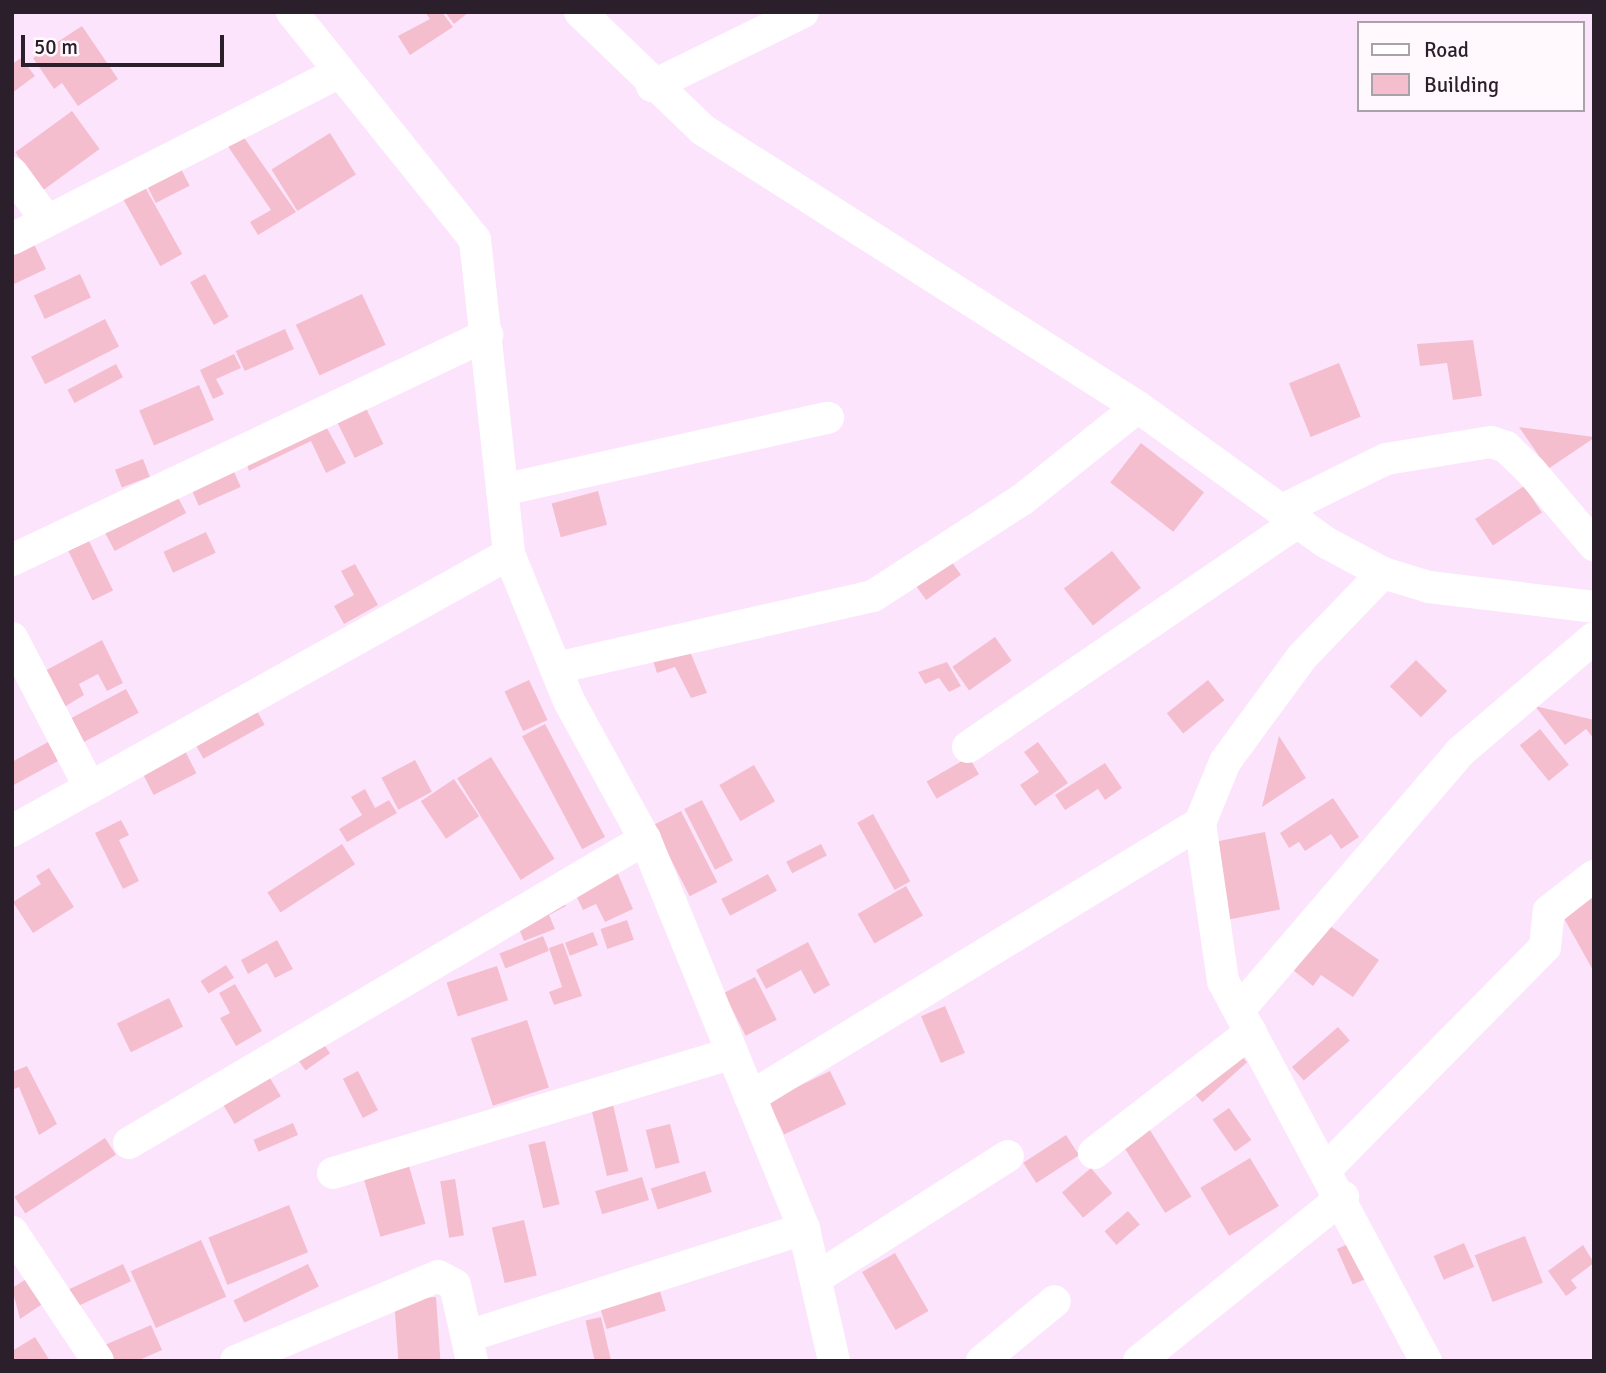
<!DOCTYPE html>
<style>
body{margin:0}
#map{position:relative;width:1606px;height:1373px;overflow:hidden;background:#fce5fc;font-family:Signika,sans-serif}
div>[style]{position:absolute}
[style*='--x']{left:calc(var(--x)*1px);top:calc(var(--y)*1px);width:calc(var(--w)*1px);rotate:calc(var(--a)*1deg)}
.building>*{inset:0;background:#f5bece;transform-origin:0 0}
.minor>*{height:32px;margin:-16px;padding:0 16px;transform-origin:16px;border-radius:16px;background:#fff}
span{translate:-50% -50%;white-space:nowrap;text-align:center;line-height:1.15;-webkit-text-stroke:6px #fff9fe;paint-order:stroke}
.frame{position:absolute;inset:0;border:14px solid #2a1f2a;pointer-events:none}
.legend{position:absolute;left:1357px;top:21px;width:228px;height:91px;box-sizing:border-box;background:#fff9fe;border:2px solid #aaa2a9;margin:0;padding:9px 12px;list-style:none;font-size:21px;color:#2a1f2a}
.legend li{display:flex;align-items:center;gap:14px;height:35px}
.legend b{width:35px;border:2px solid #aaa2a9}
.scale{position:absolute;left:21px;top:35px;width:203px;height:32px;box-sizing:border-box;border:4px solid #2a1f2a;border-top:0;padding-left:9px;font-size:21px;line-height:24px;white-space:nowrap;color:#2a1f2a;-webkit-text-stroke:5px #fff9fe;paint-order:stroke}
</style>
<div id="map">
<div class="building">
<i style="clip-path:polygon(425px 12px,442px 12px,453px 27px,410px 55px,398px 36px,430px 19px)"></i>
<i style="clip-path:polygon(445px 12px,469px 12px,454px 24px)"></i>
<i style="clip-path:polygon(82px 26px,118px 79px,78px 106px,62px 83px,54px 89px,33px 58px)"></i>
<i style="clip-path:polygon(21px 58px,35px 76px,12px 93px,12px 64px)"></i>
<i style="left:72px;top:111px;width:47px;height:70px;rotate:54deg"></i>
<i style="clip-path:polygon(240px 132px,296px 212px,258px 235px,250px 222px,271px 210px,225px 142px)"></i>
<i style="left:330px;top:133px;width:49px;height:69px;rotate:58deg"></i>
<i style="left:176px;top:159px;width:30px;height:38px;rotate:63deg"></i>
<i style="left:140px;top:178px;width:87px;height:25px;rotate:61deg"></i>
<i style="clip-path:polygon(32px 240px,46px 269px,12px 285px,12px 249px)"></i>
<i style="left:80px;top:274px;width:26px;height:51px;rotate:65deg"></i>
<i style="left:205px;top:274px;width:49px;height:17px;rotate:61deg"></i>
<i style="left:362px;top:294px;width:56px;height:73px;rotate:65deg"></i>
<i style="left:105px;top:319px;width:31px;height:83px;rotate:63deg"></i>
<i style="left:285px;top:329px;width:22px;height:54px;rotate:66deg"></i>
<i style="clip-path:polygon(1473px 340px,1482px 396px,1453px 400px,1447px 363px,1420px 366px,1417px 344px)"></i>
<i style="clip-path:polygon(234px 354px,241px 368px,216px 379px,224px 394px,213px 399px,200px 370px)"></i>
<i style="left:1339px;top:363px;width:58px;height:54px;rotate:68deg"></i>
<i style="left:116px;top:364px;width:15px;height:55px;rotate:62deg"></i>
<i style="left:199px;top:385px;width:38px;height:65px;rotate:67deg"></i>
<i style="left:362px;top:400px;width:49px;height:32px;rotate:64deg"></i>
<i style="clip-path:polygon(322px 419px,346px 463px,326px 473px,311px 441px,249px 471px,244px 456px)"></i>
<i style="clip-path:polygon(1519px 427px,1594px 437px,1594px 438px,1548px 469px)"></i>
<i style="left:1141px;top:443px;width:80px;height:50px;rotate:38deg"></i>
<i style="left:143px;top:459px;width:19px;height:30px;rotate:69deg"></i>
<i style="left:231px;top:465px;width:24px;height:46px;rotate:66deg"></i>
<i style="left:1524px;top:486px;width:32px;height:59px;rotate:56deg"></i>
<i style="left:174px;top:490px;width:26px;height:81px;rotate:62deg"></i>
<i style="left:598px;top:491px;width:35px;height:48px;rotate:75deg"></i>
<i style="left:206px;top:532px;width:23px;height:47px;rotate:65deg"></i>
<i style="left:89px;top:541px;width:55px;height:23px;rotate:64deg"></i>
<i style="left:1112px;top:551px;width:47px;height:61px;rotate:52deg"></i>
<i style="left:951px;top:561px;width:17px;height:43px;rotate:54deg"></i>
<i style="clip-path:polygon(355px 564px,378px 605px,344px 624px,334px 606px,354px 595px,341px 571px)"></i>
<i style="left:995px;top:637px;width:29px;height:52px;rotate:55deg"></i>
<i style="clip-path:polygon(102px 640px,123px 683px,107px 691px,98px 674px,79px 684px,84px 695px,61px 709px,41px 673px)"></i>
<i style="clip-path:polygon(687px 644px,707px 693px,691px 698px,675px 667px,657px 673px,651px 655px)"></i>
<i style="left:1416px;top:660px;width:44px;height:37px;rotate:45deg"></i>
<i style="clip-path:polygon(947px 662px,961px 686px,949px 692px,939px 678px,925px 684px,918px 672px)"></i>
<i style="left:529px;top:680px;width:44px;height:27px;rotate:65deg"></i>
<i style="left:1208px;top:680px;width:26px;height:53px;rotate:51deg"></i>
<i style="left:126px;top:689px;width:27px;height:72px;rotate:62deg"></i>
<i style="left:252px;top:702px;width:26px;height:70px;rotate:61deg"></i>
<i style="clip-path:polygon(1535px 706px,1594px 720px,1594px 739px,1586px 729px,1565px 745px)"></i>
<i style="left:545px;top:724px;width:128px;height:26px;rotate:62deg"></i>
<i style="left:1540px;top:729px;width:46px;height:26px;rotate:51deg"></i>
<i style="clip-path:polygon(1279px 736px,1306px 778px,1262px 807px)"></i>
<i style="clip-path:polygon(48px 742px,58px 761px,12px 786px,12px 762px)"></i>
<i style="clip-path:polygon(1038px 742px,1068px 783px,1035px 806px,1020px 785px,1039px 772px,1024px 752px)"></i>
<i style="left:181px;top:743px;width:34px;height:48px;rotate:63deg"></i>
<i style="left:491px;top:757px;width:120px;height:40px;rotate:58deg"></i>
<i style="left:969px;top:757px;width:20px;height:49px;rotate:60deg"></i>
<i style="left:415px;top:760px;width:36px;height:38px;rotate:62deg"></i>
<i style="clip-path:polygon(1105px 763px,1122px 788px,1105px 800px,1098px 789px,1065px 810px,1055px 795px)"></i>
<i style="left:754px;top:765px;width:42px;height:40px;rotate:60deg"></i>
<i style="left:454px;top:779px;width:45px;height:40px;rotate:56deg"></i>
<i style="clip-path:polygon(365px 789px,375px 808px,389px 800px,397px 813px,347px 842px,339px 829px,362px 815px,351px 797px)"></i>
<i style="clip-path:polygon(1333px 798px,1359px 837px,1341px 849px,1331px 834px,1305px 851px,1299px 842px,1289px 848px,1280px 833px)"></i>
<i style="left:702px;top:800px;width:68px;height:20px;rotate:63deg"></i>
<i style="left:681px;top:811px;width:80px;height:31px;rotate:63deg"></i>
<i style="left:873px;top:814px;width:77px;height:18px;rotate:61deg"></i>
<i style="clip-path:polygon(121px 820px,129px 835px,119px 840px,139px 881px,123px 889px,95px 833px)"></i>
<i style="left:1265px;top:832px;width:79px;height:52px;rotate:79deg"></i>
<i style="left:342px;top:844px;width:24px;height:89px;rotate:57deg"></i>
<i style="left:821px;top:844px;width:13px;height:39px;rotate:63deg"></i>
<i style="clip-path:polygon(615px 867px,633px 909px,605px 922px,596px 904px,583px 910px,573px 889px)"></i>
<i style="clip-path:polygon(49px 868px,74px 907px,33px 933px,13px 902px,41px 884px,36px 876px)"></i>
<i style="left:768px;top:874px;width:19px;height:53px;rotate:62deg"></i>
<i style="left:906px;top:886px;width:34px;height:56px;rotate:60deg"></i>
<i style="clip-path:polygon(560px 896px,566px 906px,549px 915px,555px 929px,524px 941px,516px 921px)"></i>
<i style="clip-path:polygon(1590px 896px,1594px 902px,1594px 972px,1561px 913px)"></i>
<i style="clip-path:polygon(1320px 919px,1379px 960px,1353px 997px,1321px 975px,1313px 986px,1288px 966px)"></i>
<i style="left:627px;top:920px;width:21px;height:28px;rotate:71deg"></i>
<i style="left:593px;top:932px;width:14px;height:30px;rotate:69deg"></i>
<i style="left:543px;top:936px;width:16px;height:47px;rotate:68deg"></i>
<i style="clip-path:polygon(277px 940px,293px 969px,275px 978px,267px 963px,248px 974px,241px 960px)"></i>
<i style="clip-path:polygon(808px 942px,830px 985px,814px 994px,801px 970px,766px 989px,756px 970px)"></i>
<i style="clip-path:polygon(563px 943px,582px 996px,554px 1005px,549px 992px,562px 987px,549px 948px)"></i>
<i style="left:226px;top:965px;width:15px;height:30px;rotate:58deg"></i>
<i style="left:497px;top:966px;width:36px;height:53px;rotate:72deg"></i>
<i style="left:755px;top:977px;width:48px;height:35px;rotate:63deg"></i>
<i style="clip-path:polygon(235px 984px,262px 1031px,236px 1046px,220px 1018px,230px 1013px,219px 993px)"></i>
<i style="left:169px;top:998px;width:32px;height:58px;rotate:64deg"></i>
<i style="left:945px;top:1006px;width:51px;height:26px;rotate:67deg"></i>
<i style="left:527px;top:1020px;width:71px;height:59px;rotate:72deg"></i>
<i style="left:1338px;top:1027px;width:18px;height:61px;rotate:49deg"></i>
<i style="left:318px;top:1036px;width:21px;height:30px;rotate:55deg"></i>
<i style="left:1237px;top:1051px;width:15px;height:60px;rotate:48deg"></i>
<i style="clip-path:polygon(27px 1066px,57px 1124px,39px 1135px,19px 1087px,12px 1090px,12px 1072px)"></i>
<i style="left:358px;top:1071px;width:44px;height:17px;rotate:63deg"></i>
<i style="left:830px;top:1071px;width:37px;height:69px;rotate:64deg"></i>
<i style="left:267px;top:1073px;width:27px;height:54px;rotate:59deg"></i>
<i style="left:611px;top:1096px;width:77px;height:22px;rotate:77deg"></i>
<i style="left:1229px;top:1108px;width:39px;height:20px;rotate:55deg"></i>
<i style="left:293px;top:1123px;width:13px;height:43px;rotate:67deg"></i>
<i style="left:670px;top:1124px;width:40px;height:25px;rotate:76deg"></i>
<i style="left:1148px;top:1127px;width:82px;height:31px;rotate:58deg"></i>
<i style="left:1066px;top:1135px;width:24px;height:51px;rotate:57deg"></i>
<i style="left:105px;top:1138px;width:20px;height:108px;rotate:57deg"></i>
<i style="left:545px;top:1141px;width:65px;height:17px;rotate:77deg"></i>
<i style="left:1250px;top:1158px;width:56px;height:58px;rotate:59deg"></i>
<i style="left:409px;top:1166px;width:60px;height:47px;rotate:74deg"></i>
<i style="left:1091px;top:1168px;width:33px;height:38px;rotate:50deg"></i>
<i style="left:705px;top:1171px;width:22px;height:57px;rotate:72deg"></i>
<i style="left:642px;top:1177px;width:24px;height:49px;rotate:73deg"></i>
<i style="left:455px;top:1179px;width:57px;height:15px;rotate:81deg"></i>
<i style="left:289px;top:1205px;width:51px;height:87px;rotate:68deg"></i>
<i style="left:1128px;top:1211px;width:18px;height:31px;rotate:49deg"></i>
<i style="left:524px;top:1220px;width:57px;height:33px;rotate:77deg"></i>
<i style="left:1525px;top:1236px;width:50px;height:54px;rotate:69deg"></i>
<i style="left:201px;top:1240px;width:62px;height:77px;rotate:66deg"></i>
<i style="left:1357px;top:1240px;width:39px;height:22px;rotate:66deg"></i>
<i style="left:1464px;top:1243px;width:26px;height:33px;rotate:67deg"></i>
<i style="clip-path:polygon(1583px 1245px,1594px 1263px,1571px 1280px,1577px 1288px,1566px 1296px,1548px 1271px)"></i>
<i style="left:895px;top:1253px;width:67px;height:38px;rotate:60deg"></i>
<i style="left:123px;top:1264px;width:19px;height:69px;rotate:65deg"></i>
<i style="left:308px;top:1264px;width:25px;height:83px;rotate:64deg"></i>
<i style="clip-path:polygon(28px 1278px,44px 1303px,20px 1319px,12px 1288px)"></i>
<i style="left:658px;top:1285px;width:27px;height:62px;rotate:73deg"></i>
<i style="left:436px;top:1297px;width:64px;height:42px;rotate:86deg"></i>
<i style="left:601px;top:1317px;width:45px;height:16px;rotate:77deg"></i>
<i style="clip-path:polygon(151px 1325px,162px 1350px,137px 1361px,106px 1361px,100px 1347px)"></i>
<i style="clip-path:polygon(35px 1337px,50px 1361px,12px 1361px,12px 1351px)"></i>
</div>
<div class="minor">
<i style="--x:292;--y:12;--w:292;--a:51.2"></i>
<i style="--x:475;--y:240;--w:316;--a:83.8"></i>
<i style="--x:509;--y:554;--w:159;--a:67.8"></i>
<i style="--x:569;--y:701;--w:158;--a:61.2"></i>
<i style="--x:645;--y:839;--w:421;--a:67.8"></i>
<i style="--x:804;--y:1229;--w:135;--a:77.2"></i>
<i style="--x:580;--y:12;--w:170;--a:43.8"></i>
<i style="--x:703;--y:130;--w:516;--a:32.49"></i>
<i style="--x:1138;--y:407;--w:231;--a:35.8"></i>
<i style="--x:1325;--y:542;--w:66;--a:28.1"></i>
<i style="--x:1383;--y:573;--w:48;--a:16.9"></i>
<i style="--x:1429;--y:587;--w:166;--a:6.9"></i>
<i style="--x:652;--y:86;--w:168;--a:-26.1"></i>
<i style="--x:12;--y:173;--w:59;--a:53.9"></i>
<i style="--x:12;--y:239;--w:368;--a:-27"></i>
<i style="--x:502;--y:490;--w:334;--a:-12.5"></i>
<i style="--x:1282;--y:510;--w:116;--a:-26.1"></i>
<i style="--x:1386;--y:459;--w:106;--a:-9.2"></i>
<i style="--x:1491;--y:442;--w:16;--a:18"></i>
<i style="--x:1506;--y:447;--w:33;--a:44"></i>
<i style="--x:1530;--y:470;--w:99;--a:49.5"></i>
<i style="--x:12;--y:560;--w:526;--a:-25.35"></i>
<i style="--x:1383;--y:573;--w:117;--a:134"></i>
<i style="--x:1302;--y:657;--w:130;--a:126.3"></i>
<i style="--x:1225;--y:762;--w:66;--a:112.3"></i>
<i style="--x:1200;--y:823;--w:160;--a:81.7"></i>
<i style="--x:1223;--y:981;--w:431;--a:61.9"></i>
<i style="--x:12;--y:638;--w:169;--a:62.5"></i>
<i style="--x:556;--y:668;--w:325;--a:-12.8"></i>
<i style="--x:873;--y:596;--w:179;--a:-32.9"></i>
<i style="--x:1023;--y:499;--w:147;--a:-38.7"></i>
<i style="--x:968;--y:747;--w:399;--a:-34.3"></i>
<i style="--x:12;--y:831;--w:569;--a:-29.13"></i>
<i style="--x:1239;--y:1010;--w:340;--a:-49.4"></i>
<i style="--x:1460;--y:752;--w:176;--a:-40.4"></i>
<i style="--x:750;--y:1097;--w:527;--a:-31.34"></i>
<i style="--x:129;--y:1143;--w:599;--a:-30.5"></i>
<i style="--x:1094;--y:1153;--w:198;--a:-37.6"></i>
<i style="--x:1326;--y:1169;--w:312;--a:-45.4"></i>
<i style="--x:1545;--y:947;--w:36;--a:-84"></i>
<i style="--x:1549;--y:911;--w:57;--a:-37.9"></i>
<i style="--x:333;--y:1173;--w:417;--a:-16.7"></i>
<i style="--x:12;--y:1232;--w:155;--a:56.3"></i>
<i style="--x:818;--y:1277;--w:225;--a:-32.5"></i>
<i style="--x:468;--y:1336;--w:353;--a:-17.7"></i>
<i style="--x:236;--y:1361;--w:219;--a:-22.8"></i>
<i style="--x:438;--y:1276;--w:19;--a:28"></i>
<i style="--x:455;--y:1285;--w:78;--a:77.4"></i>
<i style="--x:982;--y:1361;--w:94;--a:-39.4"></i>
<i style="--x:1139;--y:1361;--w:262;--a:-38.8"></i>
</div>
<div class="frame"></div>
<ul class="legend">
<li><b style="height:9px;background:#fff"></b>Road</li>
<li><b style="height:19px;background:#f5bece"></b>Building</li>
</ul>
<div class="scale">50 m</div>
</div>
